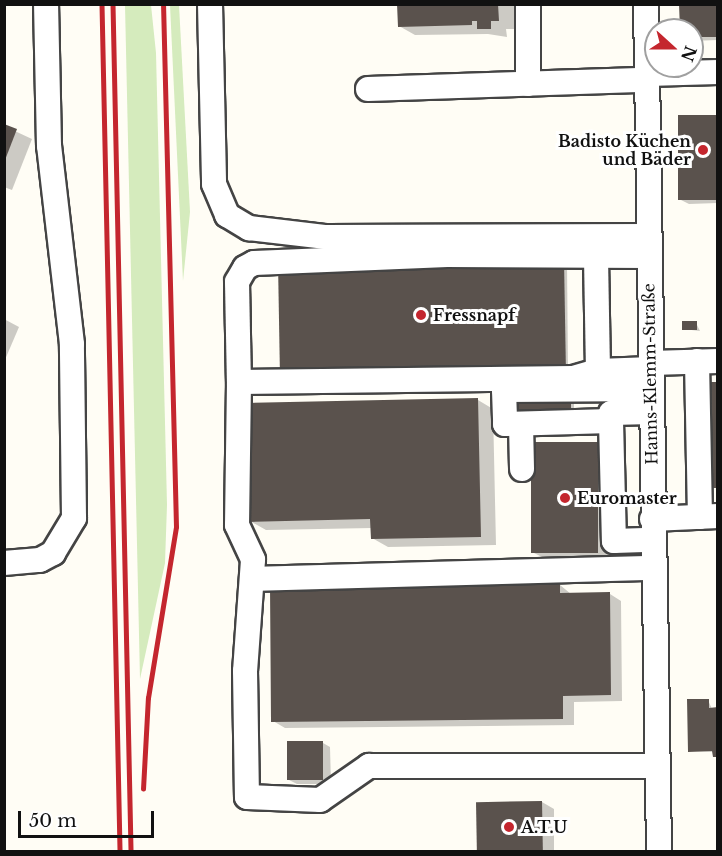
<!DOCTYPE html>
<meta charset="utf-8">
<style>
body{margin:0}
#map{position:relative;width:722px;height:856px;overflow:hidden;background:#fffdf5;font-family:"Libre Baskerville",serif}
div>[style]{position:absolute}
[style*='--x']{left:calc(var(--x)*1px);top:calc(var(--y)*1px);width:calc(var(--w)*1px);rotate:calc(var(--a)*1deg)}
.green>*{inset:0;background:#d5ebbd}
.shadow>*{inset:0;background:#0003}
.building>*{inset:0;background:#5a524d;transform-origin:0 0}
.roads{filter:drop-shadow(2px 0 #444) drop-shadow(-2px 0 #444) drop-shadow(0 2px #444) drop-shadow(0 -2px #444)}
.minor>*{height:24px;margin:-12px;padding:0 12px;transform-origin:12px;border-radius:12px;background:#fff}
.rail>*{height:4.5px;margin:-2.25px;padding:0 2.25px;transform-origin:2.25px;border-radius:2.25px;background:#c4262e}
.dots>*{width:16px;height:16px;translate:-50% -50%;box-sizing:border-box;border:3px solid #fff;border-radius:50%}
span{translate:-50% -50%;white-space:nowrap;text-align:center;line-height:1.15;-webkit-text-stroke:6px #fff;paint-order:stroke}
.poi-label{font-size:16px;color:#111;font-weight:700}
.right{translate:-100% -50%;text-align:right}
.left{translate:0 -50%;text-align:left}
.street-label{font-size:16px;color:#111}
.frame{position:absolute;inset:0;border:6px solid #111;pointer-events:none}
.north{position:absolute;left:644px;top:18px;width:60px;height:60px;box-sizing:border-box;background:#fff;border:2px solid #a0a0a0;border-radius:50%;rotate:111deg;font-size:16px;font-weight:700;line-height:24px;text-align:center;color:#111}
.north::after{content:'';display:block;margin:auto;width:21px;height:27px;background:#c4262e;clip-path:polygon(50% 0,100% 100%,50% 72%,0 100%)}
.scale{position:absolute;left:18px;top:811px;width:136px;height:27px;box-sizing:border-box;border:3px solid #111;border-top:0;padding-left:8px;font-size:18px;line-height:21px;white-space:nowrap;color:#111;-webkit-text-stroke:4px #fff;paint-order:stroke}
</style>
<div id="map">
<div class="green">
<i style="clip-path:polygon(125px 5px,151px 5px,156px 53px,167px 505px,165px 563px,140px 679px)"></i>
<i style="clip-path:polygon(170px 5px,179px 5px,190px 212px,183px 281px)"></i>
</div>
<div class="shadow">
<i style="clip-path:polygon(399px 4px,514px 4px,514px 29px,506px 29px,507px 37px,488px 34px,415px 35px,399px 26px)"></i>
<i style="clip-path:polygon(718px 4px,718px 40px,692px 41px,692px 30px,681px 30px)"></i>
<i style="clip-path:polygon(718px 116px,718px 203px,689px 204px,681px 200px)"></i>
<i style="clip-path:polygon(4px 126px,32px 139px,12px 190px,4px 187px)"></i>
<i style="clip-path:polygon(567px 263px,568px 369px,283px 372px)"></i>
<i style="clip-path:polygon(4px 319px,19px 327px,4px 362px)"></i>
<i style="clip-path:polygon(696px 323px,700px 331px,683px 329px)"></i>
<i style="clip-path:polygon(478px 400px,493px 409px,496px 545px,388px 547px,372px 538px,372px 528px,266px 530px,250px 521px)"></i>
<i style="clip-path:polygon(499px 400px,574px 401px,574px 417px)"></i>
<i style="clip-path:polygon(598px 443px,610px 450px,611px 559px,546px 559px,534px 553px,533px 444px)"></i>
<i style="clip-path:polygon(560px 585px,571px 594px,610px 594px,621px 601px,622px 701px,574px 702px,574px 725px,285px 728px,273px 721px)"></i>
<i style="clip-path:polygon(708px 700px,712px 709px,718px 709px,718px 758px,714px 752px,690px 751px)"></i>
<i style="clip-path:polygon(323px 743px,330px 747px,331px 784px,297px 784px,289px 780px)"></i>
<i style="clip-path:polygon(542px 802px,554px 809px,554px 852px,478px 852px)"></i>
</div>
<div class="building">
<i style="clip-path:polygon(397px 4px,498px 4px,499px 21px,491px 21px,491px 29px,477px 29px,477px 21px,472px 21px,472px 25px,398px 27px)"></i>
<i style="clip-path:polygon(679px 4px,718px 4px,718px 37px,692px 37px,692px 30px,680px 30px)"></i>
<i style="left:718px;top:115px;width:85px;height:40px;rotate:90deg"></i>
<i style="clip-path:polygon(4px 124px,17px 129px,5px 160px,4px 160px)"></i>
<i style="left:564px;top:260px;width:108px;height:286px;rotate:89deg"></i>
<i style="left:697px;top:321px;width:9px;height:15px;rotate:90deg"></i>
<i style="clip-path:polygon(707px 382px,718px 382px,718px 488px,709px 488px)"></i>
<i style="left:571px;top:397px;width:18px;height:73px;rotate:90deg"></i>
<i style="clip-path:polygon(478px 398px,481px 537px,371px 539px,370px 519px,248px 522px,246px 403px)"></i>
<i style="left:531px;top:442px;width:67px;height:111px"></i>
<i style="clip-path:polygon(560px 583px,560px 593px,610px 592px,611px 695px,563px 696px,563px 719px,271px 722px,270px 586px)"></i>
<i style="clip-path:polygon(687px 699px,709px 699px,709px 708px,718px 707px,718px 757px,713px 757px,712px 751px,688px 752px)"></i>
<i style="left:323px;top:741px;width:39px;height:36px;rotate:90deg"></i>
<i style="left:542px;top:801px;width:51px;height:66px;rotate:89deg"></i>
</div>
<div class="roads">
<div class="minor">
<i style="--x:210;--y:4;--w:180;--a:88.7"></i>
<i style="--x:214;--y:184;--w:34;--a:67"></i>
<i style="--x:227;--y:215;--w:26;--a:31"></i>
<i style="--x:249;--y:228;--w:78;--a:6.7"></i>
<i style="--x:326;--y:237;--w:322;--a:-0.2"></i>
<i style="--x:528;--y:4;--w:80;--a:90"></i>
<i style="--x:646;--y:4;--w:848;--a:89.12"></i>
<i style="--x:647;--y:74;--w:71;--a:-1.6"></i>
<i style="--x:368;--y:89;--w:278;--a:-1.9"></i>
<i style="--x:649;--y:256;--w:202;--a:-179.7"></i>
<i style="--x:447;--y:255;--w:193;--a:177.6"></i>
<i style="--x:254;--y:263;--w:10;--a:151"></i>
<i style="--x:245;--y:268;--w:16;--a:120"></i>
<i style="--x:237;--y:282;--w:100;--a:88.9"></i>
<i style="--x:239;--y:382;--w:334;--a:-0.7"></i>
<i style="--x:573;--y:378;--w:26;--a:-16"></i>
<i style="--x:598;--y:371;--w:54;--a:-2.1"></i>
<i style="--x:596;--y:257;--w:114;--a:89"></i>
<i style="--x:697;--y:361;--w:156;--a:88.9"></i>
<i style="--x:651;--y:363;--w:67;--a:-1.7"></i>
<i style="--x:239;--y:382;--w:143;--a:90.8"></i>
<i style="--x:237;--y:525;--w:38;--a:65"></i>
<i style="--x:253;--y:560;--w:111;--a:94.1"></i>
<i style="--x:245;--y:671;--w:126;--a:89.1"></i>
<i style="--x:247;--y:797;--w:73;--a:2.4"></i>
<i style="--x:320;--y:800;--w:60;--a:-34.8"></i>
<i style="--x:369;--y:766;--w:288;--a:0"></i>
<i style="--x:651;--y:389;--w:147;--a:179.6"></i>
<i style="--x:504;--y:390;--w:34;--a:88"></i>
<i style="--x:505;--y:424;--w:106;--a:-1.6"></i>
<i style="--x:611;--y:421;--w:8;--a:-90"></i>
<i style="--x:611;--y:413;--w:41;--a:-1.4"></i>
<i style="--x:611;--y:421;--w:120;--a:88.6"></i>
<i style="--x:614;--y:541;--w:38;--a:-2"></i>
<i style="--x:521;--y:424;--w:45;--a:88.7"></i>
<i style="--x:652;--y:519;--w:66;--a:-2.6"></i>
<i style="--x:4;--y:563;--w:36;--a:-5"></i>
<i style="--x:40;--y:560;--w:15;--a:-28"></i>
<i style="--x:53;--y:553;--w:41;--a:-59"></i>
<i style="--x:74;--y:518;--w:174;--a:-90.7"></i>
<i style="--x:72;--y:344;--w:199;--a:-96.6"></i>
<i style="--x:49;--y:146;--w:142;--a:-91.2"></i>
<i style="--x:253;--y:579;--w:399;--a:-1.6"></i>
</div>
</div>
<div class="rail">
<i style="--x:102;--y:4;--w:848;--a:88.78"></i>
<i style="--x:113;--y:4;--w:848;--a:88.78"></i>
<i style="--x:143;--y:789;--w:91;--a:-86.9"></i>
<i style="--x:148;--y:698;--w:173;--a:-80.7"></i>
<i style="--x:176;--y:527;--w:523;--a:-91.42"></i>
</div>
<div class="dots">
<i style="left:703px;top:150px;background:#c4262e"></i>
<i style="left:421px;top:315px;background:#c4262e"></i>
<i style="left:565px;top:498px;background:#c4262e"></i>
<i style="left:509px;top:827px;background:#c4262e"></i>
</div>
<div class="poi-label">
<span class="right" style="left:691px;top:150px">Badisto Küchen<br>und Bäder</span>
<span class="left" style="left:433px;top:315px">Fressnapf</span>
<span class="left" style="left:577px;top:498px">Euromaster</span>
<span class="left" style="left:521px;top:827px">A.T.U</span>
</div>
<div class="street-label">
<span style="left:650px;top:374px;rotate:-91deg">Hanns-Klemm-Straße</span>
</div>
<div class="frame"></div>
<div class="north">N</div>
<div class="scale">50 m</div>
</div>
